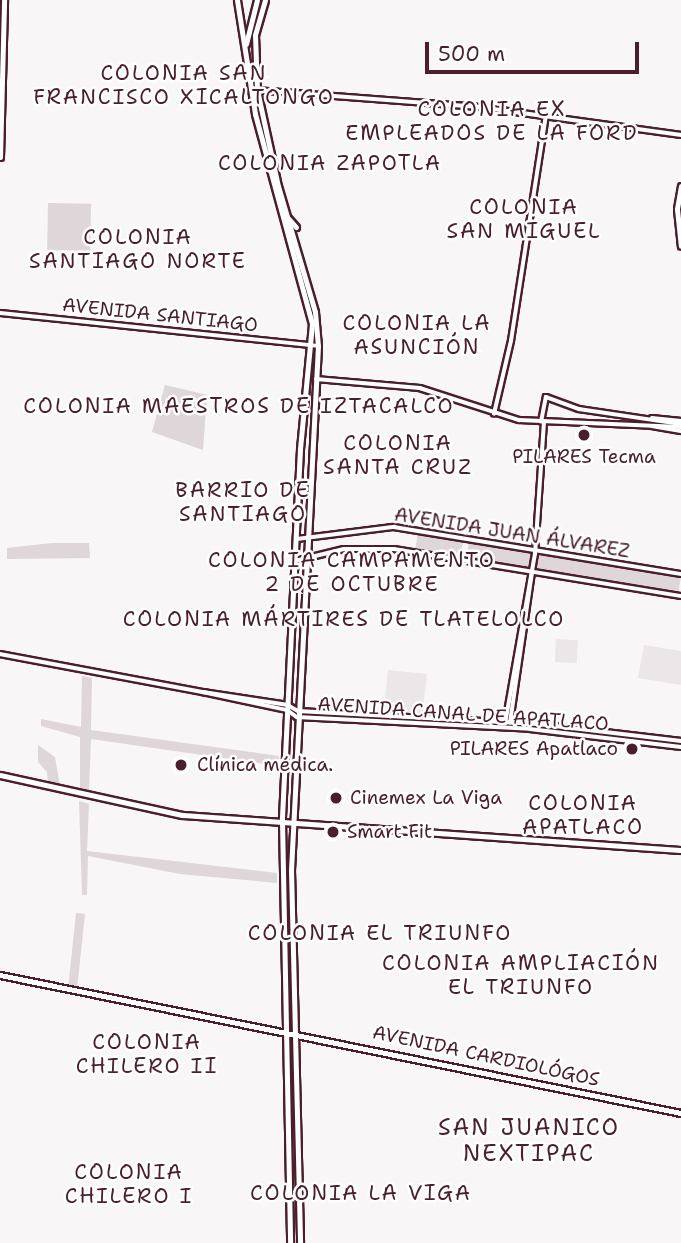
<!DOCTYPE html>
<meta charset="utf-8">
<style>
body{margin:0}
#map{position:relative;width:681px;height:1243px;overflow:hidden;background:#f8f6f7;font-family:"Shantell Sans",sans-serif}
div>[style]{position:absolute}
[style*='--x']{left:calc(var(--x)*1px);top:calc(var(--y)*1px);width:calc(var(--w)*1px);rotate:calc(var(--a)*1deg)}
.built>*{inset:0;background:#ebe6e8;transform-origin:0 0}
.green>*{inset:0;background:#ded6d9;transform-origin:0 0}
.roads{filter:drop-shadow(2px 0 #4a1f2b) drop-shadow(-2px 0 #4a1f2b) drop-shadow(0 2px #4a1f2b) drop-shadow(0 -2px #4a1f2b)}
.minor>*{height:3.5px;margin:-1.75px;padding:0 1.75px;transform-origin:1.75px;border-radius:1.75px;background:#fff}
.major>*{height:5px;margin:-2.5px;padding:0 2.5px;transform-origin:2.5px;border-radius:2.5px;background:#fff}
.dots>*{width:19px;height:19px;translate:-50% -50%;box-sizing:border-box;border:4px solid #fff;border-radius:50%}
span{translate:-50% -50%;white-space:nowrap;text-align:center;line-height:1.15;-webkit-text-stroke:5px #fff;paint-order:stroke}
.street-label{font-size:19px;color:#4a1f2b}
.poi-label{font-size:19px;color:#4a1f2b}
.right{translate:-100% -50%;text-align:right}
.left{translate:0 -50%;text-align:left}
.neighbourhood-label{font-size:21px;color:#4a1f2b;letter-spacing:2px}
.quarter-label{font-size:23px;color:#4a1f2b;letter-spacing:2px}
.scale{position:absolute;left:425px;top:42px;width:214px;height:32px;box-sizing:border-box;border:4px solid #4a1f2b;border-top:0;padding-left:9px;font-size:21px;line-height:24px;white-space:nowrap;color:#4a1f2b;-webkit-text-stroke:5px #fff;paint-order:stroke}
</style>
<div id="map">
<div class="built">
<i style="left:556px;top:639px;width:22px;height:23px;rotate:3deg"></i>
<i style="clip-path:polygon(644px 645px,681px 651px,681px 685px,638px 678px)"></i>
<i style="left:388px;top:670px;width:39px;height:44px;rotate:6deg"></i>
</div>
<div class="green">
<i style="left:48px;top:203px;width:43px;height:47px;rotate:1deg"></i>
<i style="clip-path:polygon(165px 385px,207px 395px,203px 450px,152px 432px)"></i>
<i style="left:418px;top:533px;width:46px;height:16px;rotate:10deg"></i>
<i style="left:469px;top:542px;width:64px;height:16px;rotate:10deg"></i>
<i style="clip-path:polygon(52px 543px,89px 543px,90px 558px,7px 559px,7px 548px)"></i>
<i style="left:537px;top:553px;width:146px;height:15px;rotate:10deg"></i>
<i style="clip-path:polygon(82px 676px,92px 678px,91px 730px,279px 756px,278px 766px,91px 739px,89px 790px,80px 788px,80px 737px,41px 726px,41px 719px,81px 727px)"></i>
<i style="clip-path:polygon(38px 745px,55px 757px,60px 786px,48px 783px,47px 772px,38px 762px)"></i>
<i style="clip-path:polygon(79px 801px,89px 804px,87px 851px,277px 873px,277px 883px,180px 874px,88px 856px,87px 895px,82px 895px)"></i>
<i style="left:76px;top:913px;width:9px;height:73px;rotate:6deg"></i>
</div>
<div class="roads">
<div class="minor">
<i style="--x:255;--y:90;--w:225;--a:4.3"></i>
<i style="--x:479;--y:107;--w:204;--a:7.9"></i>
<i style="--x:0;--y:313;--w:320;--a:5.9"></i>
<i style="--x:316;--y:379;--w:104;--a:4.9"></i>
<i style="--x:420;--y:388;--w:104;--a:17.9"></i>
<i style="--x:519;--y:420;--w:162;--a:2.5"></i>
<i style="--x:494;--y:414;--w:75;--a:-76.9"></i>
<i style="--x:511;--y:341;--w:228;--a:-81.2"></i>
<i style="--x:652;--y:418;--w:29;--a:6"></i>
<i style="--x:541;--y:422;--w:25;--a:-79"></i>
<i style="--x:546;--y:397;--w:35;--a:20"></i>
<i style="--x:579;--y:409;--w:103;--a:8.4"></i>
<i style="--x:652;--y:426;--w:29;--a:10"></i>
<i style="--x:297;--y:539;--w:98;--a:-7.1"></i>
<i style="--x:394;--y:527;--w:291;--a:9.3"></i>
<i style="--x:295;--y:561;--w:50;--a:-13.8"></i>
<i style="--x:344;--y:549;--w:50;--a:0"></i>
<i style="--x:394;--y:549;--w:291;--a:9.3"></i>
<i style="--x:0;--y:654;--w:207;--a:10.6"></i>
<i style="--x:203;--y:692;--w:86;--a:12.1"></i>
<i style="--x:287;--y:710;--w:12;--a:35"></i>
<i style="--x:297;--y:717;--w:233;--a:2.9"></i>
<i style="--x:530;--y:729;--w:152;--a:6.8"></i>
<i style="--x:203;--y:692;--w:86;--a:8.7"></i>
<i style="--x:288;--y:705;--w:12;--a:31"></i>
<i style="--x:298;--y:711;--w:240;--a:3.1"></i>
<i style="--x:538;--y:724;--w:144;--a:6.8"></i>
<i style="--x:510;--y:723;--w:153;--a:-81.7"></i>
<i style="--x:505;--y:724;--w:173;--a:-80"></i>
<i style="--x:535;--y:554;--w:132;--a:-86.1"></i>
</div>
<div class="major">
<i style="--x:237;--y:0;--w:115;--a:81"></i>
<i style="--x:255;--y:114;--w:218;--a:74.8"></i>
<i style="--x:312;--y:324;--w:126;--a:95.5"></i>
<i style="--x:300;--y:449;--w:371;--a:92.8"></i>
<i style="--x:282;--y:820;--w:423;--a:88.9"></i>
<i style="--x:265;--y:0;--w:36;--a:106"></i>
<i style="--x:255;--y:35;--w:55;--a:87.9"></i>
<i style="--x:257;--y:90;--w:98;--a:77.7"></i>
<i style="--x:278;--y:186;--w:131;--a:73.6"></i>
<i style="--x:315;--y:312;--w:34;--a:85"></i>
<i style="--x:318;--y:346;--w:525;--a:92.95"></i>
<i style="--x:291;--y:870;--w:373;--a:88.6"></i>
<i style="--x:246;--y:44;--w:45;--a:-76"></i>
<i style="--x:0;--y:157;--w:157;--a:-88.5"></i>
<i style="--x:681;--y:186;--w:23;--a:100"></i>
<i style="--x:677;--y:209;--w:37;--a:84"></i>
<i style="--x:286;--y:216;--w:15;--a:48"></i>
<i style="--x:0;--y:775;--w:186;--a:12.4"></i>
<i style="--x:182;--y:815;--w:500;--a:4.01"></i>
<i style="--x:0;--y:975;--w:695;--a:11.46"></i>
</div>
</div>
<div class="dots">
<i style="left:584px;top:435px;background:#4a1f2b"></i>
<i style="left:632px;top:749px;background:#4a1f2b"></i>
<i style="left:181px;top:765px;background:#4a1f2b"></i>
<i style="left:336px;top:798px;background:#4a1f2b"></i>
<i style="left:333px;top:832px;background:#4a1f2b"></i>
</div>
<div class="street-label">
<span style="left:160px;top:315px;rotate:6deg">AVENIDA SANTIAGO</span>
<span style="left:512px;top:533px;rotate:9deg">AVENIDA JUAN ÁLVAREZ</span>
<span style="left:463px;top:714px;rotate:4deg">AVENIDA CANAL DE APATLACO</span>
<span style="left:486px;top:1056px;rotate:12deg">AVENIDA CARDIOLÓGOS</span>
</div>
<div class="poi-label">
<span style="left:584px;top:457px">PILARES Tecma</span>
<span class="right" style="left:618px;top:749px">PILARES Apatlaco</span>
<span class="left" style="left:197px;top:765px">Clínica médica.</span>
<span class="left" style="left:350px;top:798px">Cinemex La Viga</span>
<span class="left" style="left:347px;top:832px">Smart Fit</span>
</div>
<div class="neighbourhood-label">
<span style="left:184px;top:85px">COLONIA SAN<br>FRANCISCO XICALTONGO</span>
<span style="left:492px;top:121px">COLONIA EX<br>EMPLEADOS DE LA FORD</span>
<span style="left:330px;top:163px">COLONIA ZAPOTLA</span>
<span style="left:524px;top:219px">COLONIA<br>SAN MIGUEL</span>
<span style="left:138px;top:249px">COLONIA<br>SANTIAGO NORTE</span>
<span style="left:417px;top:335px">COLONIA LA<br>ASUNCIÓN</span>
<span style="left:239px;top:406px">COLONIA MAESTROS DE IZTACALCO</span>
<span style="left:398px;top:455px">COLONIA<br>SANTA CRUZ</span>
<span style="left:243px;top:502px">BARRIO DE<br>SANTIAGO</span>
<span style="left:352px;top:572px">COLONIA CAMPAMENTO<br>2 DE OCTUBRE</span>
<span style="left:344px;top:619px">COLONIA MÁRTIRES DE TLATELOLCO</span>
<span style="left:583px;top:815px">COLONIA<br>APATLACO</span>
<span style="left:380px;top:933px">COLONIA EL TRIUNFO</span>
<span style="left:521px;top:975px">COLONIA AMPLIACIÓN<br>EL TRIUNFO</span>
<span style="left:147px;top:1054px">COLONIA<br>CHILERO II</span>
<span style="left:129px;top:1184px">COLONIA<br>CHILERO I</span>
<span style="left:361px;top:1193px">COLONIA LA VIGA</span>
</div>
<div class="quarter-label">
<span style="left:529px;top:1140px">SAN JUANICO<br>NEXTIPAC</span>
</div>
<div class="scale">500 m</div>
</div>
